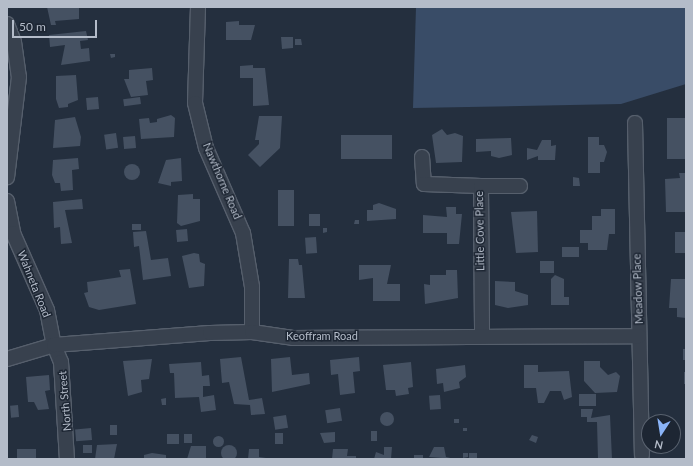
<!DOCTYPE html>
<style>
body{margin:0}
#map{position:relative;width:693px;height:466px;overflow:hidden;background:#242f3e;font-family:Lato,sans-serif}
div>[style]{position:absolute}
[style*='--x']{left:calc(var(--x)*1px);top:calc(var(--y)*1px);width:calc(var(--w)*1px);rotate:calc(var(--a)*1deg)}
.water>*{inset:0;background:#394c67}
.building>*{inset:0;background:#455162;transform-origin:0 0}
.round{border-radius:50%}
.roads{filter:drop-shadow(1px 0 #565f6c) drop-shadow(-1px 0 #565f6c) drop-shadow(0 1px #565f6c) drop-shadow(0 -1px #565f6c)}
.minor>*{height:14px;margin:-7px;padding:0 7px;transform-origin:7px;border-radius:7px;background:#38414e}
span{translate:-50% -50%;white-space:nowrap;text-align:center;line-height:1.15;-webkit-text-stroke:3px #1d2633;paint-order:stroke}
.street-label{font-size:11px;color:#b4bcc9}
.frame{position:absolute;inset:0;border:8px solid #b4bcc9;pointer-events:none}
.north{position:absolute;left:641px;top:414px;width:40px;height:40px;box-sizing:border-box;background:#1d2633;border:1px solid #59626f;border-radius:50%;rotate:192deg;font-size:11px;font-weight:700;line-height:16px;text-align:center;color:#b4bcc9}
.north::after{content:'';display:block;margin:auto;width:14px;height:18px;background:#8ab4f8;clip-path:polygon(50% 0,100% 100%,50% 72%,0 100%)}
.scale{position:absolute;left:12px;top:20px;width:85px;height:18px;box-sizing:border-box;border:2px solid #b4bcc9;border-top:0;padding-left:5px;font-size:12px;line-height:14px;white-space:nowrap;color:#b4bcc9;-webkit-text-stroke:3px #1d2633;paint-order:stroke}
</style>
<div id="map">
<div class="water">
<i style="clip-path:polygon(416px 7px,686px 7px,686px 84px,621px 104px,413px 108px)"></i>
</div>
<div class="building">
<i style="clip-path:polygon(47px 7px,79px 7px,79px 19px,55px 21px,56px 25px,51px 25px)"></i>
<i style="clip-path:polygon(239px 21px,239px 25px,255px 25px,251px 40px,226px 40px,226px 22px)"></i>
<i style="clip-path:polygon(86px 31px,88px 40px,80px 41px,81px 49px,89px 48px,90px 61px,61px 65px,65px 45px,50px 47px,49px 35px)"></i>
<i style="clip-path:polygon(281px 37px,293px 37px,293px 48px,282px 49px)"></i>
<i style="clip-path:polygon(295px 39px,301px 39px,302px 45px,295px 45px)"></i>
<i style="clip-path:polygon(110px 54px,115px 54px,115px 57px,111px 58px)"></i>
<i style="clip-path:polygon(253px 65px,253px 68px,265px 68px,269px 105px,253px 106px,253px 78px,240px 78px,240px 66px)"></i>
<i style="clip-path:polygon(152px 68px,153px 80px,146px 81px,148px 95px,131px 97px,124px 79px,129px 79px,129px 70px)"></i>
<i style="clip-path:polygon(76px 75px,78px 100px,68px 104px,68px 107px,59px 108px,56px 99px,56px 76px)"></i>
<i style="left:98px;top:97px;width:12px;height:12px;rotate:85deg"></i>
<i style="left:140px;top:97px;width:7px;height:17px;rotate:82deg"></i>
<i style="clip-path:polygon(171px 115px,175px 118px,174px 137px,141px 139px,139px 119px,149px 118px,150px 123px,157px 122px,157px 119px)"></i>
<i style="clip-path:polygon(259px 116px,282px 116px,280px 148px,260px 167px,248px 155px,259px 144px,259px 140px,255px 140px)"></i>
<i style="clip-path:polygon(75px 117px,81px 137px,80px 146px,53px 148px,55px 120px)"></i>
<i style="left:686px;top:118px;width:41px;height:19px;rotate:90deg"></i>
<i style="clip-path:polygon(442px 129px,447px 135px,455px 133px,463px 136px,462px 162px,436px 163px,432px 135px)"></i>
<i style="left:116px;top:133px;width:15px;height:12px;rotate:82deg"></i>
<i style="left:341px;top:135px;width:51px;height:24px"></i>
<i style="left:135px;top:136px;width:12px;height:12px;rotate:85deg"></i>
<i style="clip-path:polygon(588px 137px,599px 137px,599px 145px,604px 145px,607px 152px,604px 162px,600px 162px,600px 173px,588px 173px)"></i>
<i style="clip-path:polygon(511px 138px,512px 155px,499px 158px,491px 156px,491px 151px,476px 152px,476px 139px)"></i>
<i style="clip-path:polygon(542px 140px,551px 140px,551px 146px,556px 145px,555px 160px,538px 160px,538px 156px,527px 160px,527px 148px,537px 150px)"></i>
<i style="clip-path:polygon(78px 158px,79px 169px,72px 170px,73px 190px,61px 191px,60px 183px,55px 183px,52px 175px,53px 160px)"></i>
<i style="clip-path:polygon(181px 158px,182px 181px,171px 182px,171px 186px,158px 183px,166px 160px)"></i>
<i class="round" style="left:124px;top:164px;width:16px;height:16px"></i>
<i style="clip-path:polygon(679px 173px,686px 173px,686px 212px,666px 212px,665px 179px,680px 178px)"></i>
<i style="clip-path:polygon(573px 177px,579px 178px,580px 186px,573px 186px)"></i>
<i style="left:278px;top:190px;width:16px;height:36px"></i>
<i style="clip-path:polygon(193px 194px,193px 199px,200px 199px,200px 221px,181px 226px,177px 223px,178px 195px)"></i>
<i style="clip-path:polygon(82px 199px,83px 209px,65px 210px,72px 243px,61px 244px,60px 227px,54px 228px,53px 202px)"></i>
<i style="clip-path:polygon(379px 203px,396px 209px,396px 219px,367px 221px,367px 210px,373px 210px,373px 205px)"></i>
<i style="clip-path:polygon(446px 207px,456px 207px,456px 214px,462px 214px,459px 244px,447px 244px,447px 233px,423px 233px,423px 215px,447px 217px)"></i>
<i style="clip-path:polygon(601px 209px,615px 209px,615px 234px,609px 234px,607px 250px,588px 250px,588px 243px,580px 243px,580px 230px,592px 230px,592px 216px,601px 216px)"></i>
<i style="clip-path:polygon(537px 211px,538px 252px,516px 253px,511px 212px)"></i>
<i style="left:309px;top:214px;width:11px;height:12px"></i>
<i style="clip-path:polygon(355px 220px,359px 220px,359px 224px,354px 224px)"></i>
<i style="left:141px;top:224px;width:6px;height:9px;rotate:90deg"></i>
<i style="clip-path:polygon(323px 228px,327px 228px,327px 232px,323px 233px)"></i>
<i style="left:187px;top:229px;width:12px;height:11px;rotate:85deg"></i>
<i style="clip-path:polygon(146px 231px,151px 260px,168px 258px,171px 276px,143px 280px,139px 246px,134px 247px,133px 232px)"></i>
<i style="left:675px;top:232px;width:11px;height:21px"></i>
<i style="left:316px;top:237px;width:16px;height:11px;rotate:86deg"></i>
<i style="left:562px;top:247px;width:17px;height:10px"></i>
<i style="clip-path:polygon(194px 253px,199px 254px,200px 262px,205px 264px,204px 286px,189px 288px,182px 256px)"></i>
<i style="clip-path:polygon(289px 259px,298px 259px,299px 265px,302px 265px,305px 298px,288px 298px)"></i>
<i style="left:540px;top:261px;width:14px;height:12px"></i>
<i style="clip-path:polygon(359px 265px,391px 265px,387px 284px,400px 284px,400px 301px,373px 301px,373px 278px,359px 280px)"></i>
<i style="clip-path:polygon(130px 269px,136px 304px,99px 310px,89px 307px,84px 293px,88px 292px,87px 282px,121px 277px,119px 270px)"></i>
<i style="clip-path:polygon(446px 270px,457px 270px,458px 298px,425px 304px,424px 284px,430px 285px,430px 275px,446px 275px)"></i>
<i style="clip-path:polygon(555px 275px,564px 279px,564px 297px,569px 297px,569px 305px,551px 305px,551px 279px)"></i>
<i style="clip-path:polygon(671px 279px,686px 279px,686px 318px,677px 317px,677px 308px,669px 308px)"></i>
<i style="clip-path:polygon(495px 281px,515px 282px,515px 291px,528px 295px,528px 305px,508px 308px,495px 305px)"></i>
<i style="left:683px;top:349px;width:3px;height:11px"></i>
<i style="clip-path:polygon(241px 357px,249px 400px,262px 398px,265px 414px,251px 415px,250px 405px,234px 404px,229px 382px,222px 383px,220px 359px)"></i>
<i style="clip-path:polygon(290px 357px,292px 375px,309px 373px,310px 384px,272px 392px,271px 359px)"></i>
<i style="clip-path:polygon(359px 357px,360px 371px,353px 372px,355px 393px,340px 395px,338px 374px,331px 375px,330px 360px)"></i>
<i style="clip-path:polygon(152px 359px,149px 379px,141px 380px,142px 392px,128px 396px,123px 361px)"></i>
<i style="clip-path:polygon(584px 361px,600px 361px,600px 367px,608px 375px,616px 372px,620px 376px,617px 392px,595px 393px,584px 381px)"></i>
<i style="clip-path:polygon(201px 362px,202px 376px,209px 375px,210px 386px,203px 386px,203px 397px,214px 395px,216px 410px,201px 412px,199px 397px,175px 398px,174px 373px,170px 373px,169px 364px)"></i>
<i style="clip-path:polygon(411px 362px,413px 387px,408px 388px,409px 394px,396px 396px,395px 390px,386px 390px,383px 365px)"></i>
<i style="clip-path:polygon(465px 365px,466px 377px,459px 382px,460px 388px,444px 392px,443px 383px,437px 384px,436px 369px)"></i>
<i style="clip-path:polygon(524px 365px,538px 365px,538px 372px,569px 371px,572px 397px,564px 400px,561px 391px,550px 391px,544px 403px,538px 403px,536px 388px,524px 388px)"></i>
<i style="left:686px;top:372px;width:12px;height:2px;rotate:90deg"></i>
<i style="clip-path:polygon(49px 375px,50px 390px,45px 391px,49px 409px,38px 410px,34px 402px,28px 402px,26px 377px)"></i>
<i style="left:579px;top:394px;width:17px;height:12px"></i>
<i style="left:440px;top:395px;width:14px;height:11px;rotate:86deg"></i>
<i style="clip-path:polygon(166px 398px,166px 405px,162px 405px,161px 399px)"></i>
<i style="left:18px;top:405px;width:12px;height:8px;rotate:85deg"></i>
<i style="left:340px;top:408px;width:13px;height:15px;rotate:81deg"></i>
<i style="clip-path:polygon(581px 409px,593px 409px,591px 418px,610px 415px,612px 459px,598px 459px,597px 422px,587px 422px,587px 417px,581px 417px)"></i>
<i class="round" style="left:380px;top:412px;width:14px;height:14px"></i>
<i style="left:286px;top:415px;width:13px;height:13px;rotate:81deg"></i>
<i style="left:454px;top:419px;width:5px;height:4px"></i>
<i style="left:110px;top:425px;width:7px;height:10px"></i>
<i style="left:91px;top:428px;width:12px;height:16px;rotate:85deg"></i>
<i style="left:463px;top:428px;width:4px;height:3px"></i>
<i style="left:371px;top:431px;width:6px;height:10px"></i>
<i style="clip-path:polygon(335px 432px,335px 442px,324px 443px,320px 433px)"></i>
<i style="left:275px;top:433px;width:8px;height:11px"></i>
<i style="left:167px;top:434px;width:12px;height:10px"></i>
<i style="left:184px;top:434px;width:8px;height:9px"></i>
<i style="clip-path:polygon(532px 435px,538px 437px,536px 443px,529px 440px)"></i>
<i class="round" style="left:212.5px;top:435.5px;width:11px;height:11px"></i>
<i style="clip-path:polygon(117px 444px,114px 459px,95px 459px,97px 445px)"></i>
<i style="left:83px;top:445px;width:9px;height:8px"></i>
<i class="round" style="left:221px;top:445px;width:16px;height:16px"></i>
<i style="clip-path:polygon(191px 446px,206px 446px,206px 459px,187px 459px)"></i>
<i style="clip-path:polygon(384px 447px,392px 447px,391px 459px,374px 459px,376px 452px,384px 455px)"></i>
<i style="clip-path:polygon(434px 447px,444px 447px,446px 457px,455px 459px,429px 457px)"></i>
<i style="left:17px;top:449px;width:19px;height:10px"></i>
<i style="clip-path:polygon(249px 449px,259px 449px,259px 457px,273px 459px,248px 459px)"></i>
<i style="clip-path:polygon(333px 449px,348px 449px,347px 456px,356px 456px,356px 459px,332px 459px)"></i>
<i style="clip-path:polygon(152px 453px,166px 455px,166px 459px,144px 459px,144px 455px)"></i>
<i style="clip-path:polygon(463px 453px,468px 453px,468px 457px,463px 458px)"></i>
<i style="left:469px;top:453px;width:8px;height:6px"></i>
<i style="left:414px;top:455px;width:9px;height:4px"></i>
</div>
<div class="roads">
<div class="minor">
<i style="--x:198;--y:7;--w:96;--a:91.8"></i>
<i style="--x:195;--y:103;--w:46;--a:76.3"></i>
<i style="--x:206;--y:148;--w:93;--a:66.5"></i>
<i style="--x:243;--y:233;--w:55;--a:80.5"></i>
<i style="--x:252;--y:287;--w:45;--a:90"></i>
<i style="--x:7;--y:24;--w:19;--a:69"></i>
<i style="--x:14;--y:42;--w:35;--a:82"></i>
<i style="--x:19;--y:77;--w:101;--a:96.8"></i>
<i style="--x:635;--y:123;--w:332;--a:88.8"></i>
<i style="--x:422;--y:157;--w:27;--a:86"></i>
<i style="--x:424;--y:184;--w:57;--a:2"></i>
<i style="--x:481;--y:186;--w:148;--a:89.6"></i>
<i style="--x:481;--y:186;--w:39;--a:0"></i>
<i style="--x:7;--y:201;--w:33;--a:79"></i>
<i style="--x:13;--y:233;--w:84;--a:66.2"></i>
<i style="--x:47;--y:310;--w:36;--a:79"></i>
<i style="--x:54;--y:345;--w:18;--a:68"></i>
<i style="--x:61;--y:362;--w:97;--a:86.5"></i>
<i style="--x:7;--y:359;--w:49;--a:-16.6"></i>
<i style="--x:54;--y:345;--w:156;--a:-4.4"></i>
<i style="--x:210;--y:333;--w:42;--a:-1.4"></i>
<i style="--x:252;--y:332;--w:41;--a:8.3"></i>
<i style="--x:293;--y:338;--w:346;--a:-0.3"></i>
</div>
</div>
<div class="street-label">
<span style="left:222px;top:181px;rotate:67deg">Nawthorne Road</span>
<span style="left:480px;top:231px;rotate:-91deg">Little Cove Place</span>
<span style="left:34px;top:284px;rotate:68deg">Wahneta Road</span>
<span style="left:638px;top:289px;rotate:-92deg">Meadow Place</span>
<span style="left:322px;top:336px">Keoffram Road</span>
<span style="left:65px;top:401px;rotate:-95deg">North Street</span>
</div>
<div class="frame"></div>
<div class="north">N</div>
<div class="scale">50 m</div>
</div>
